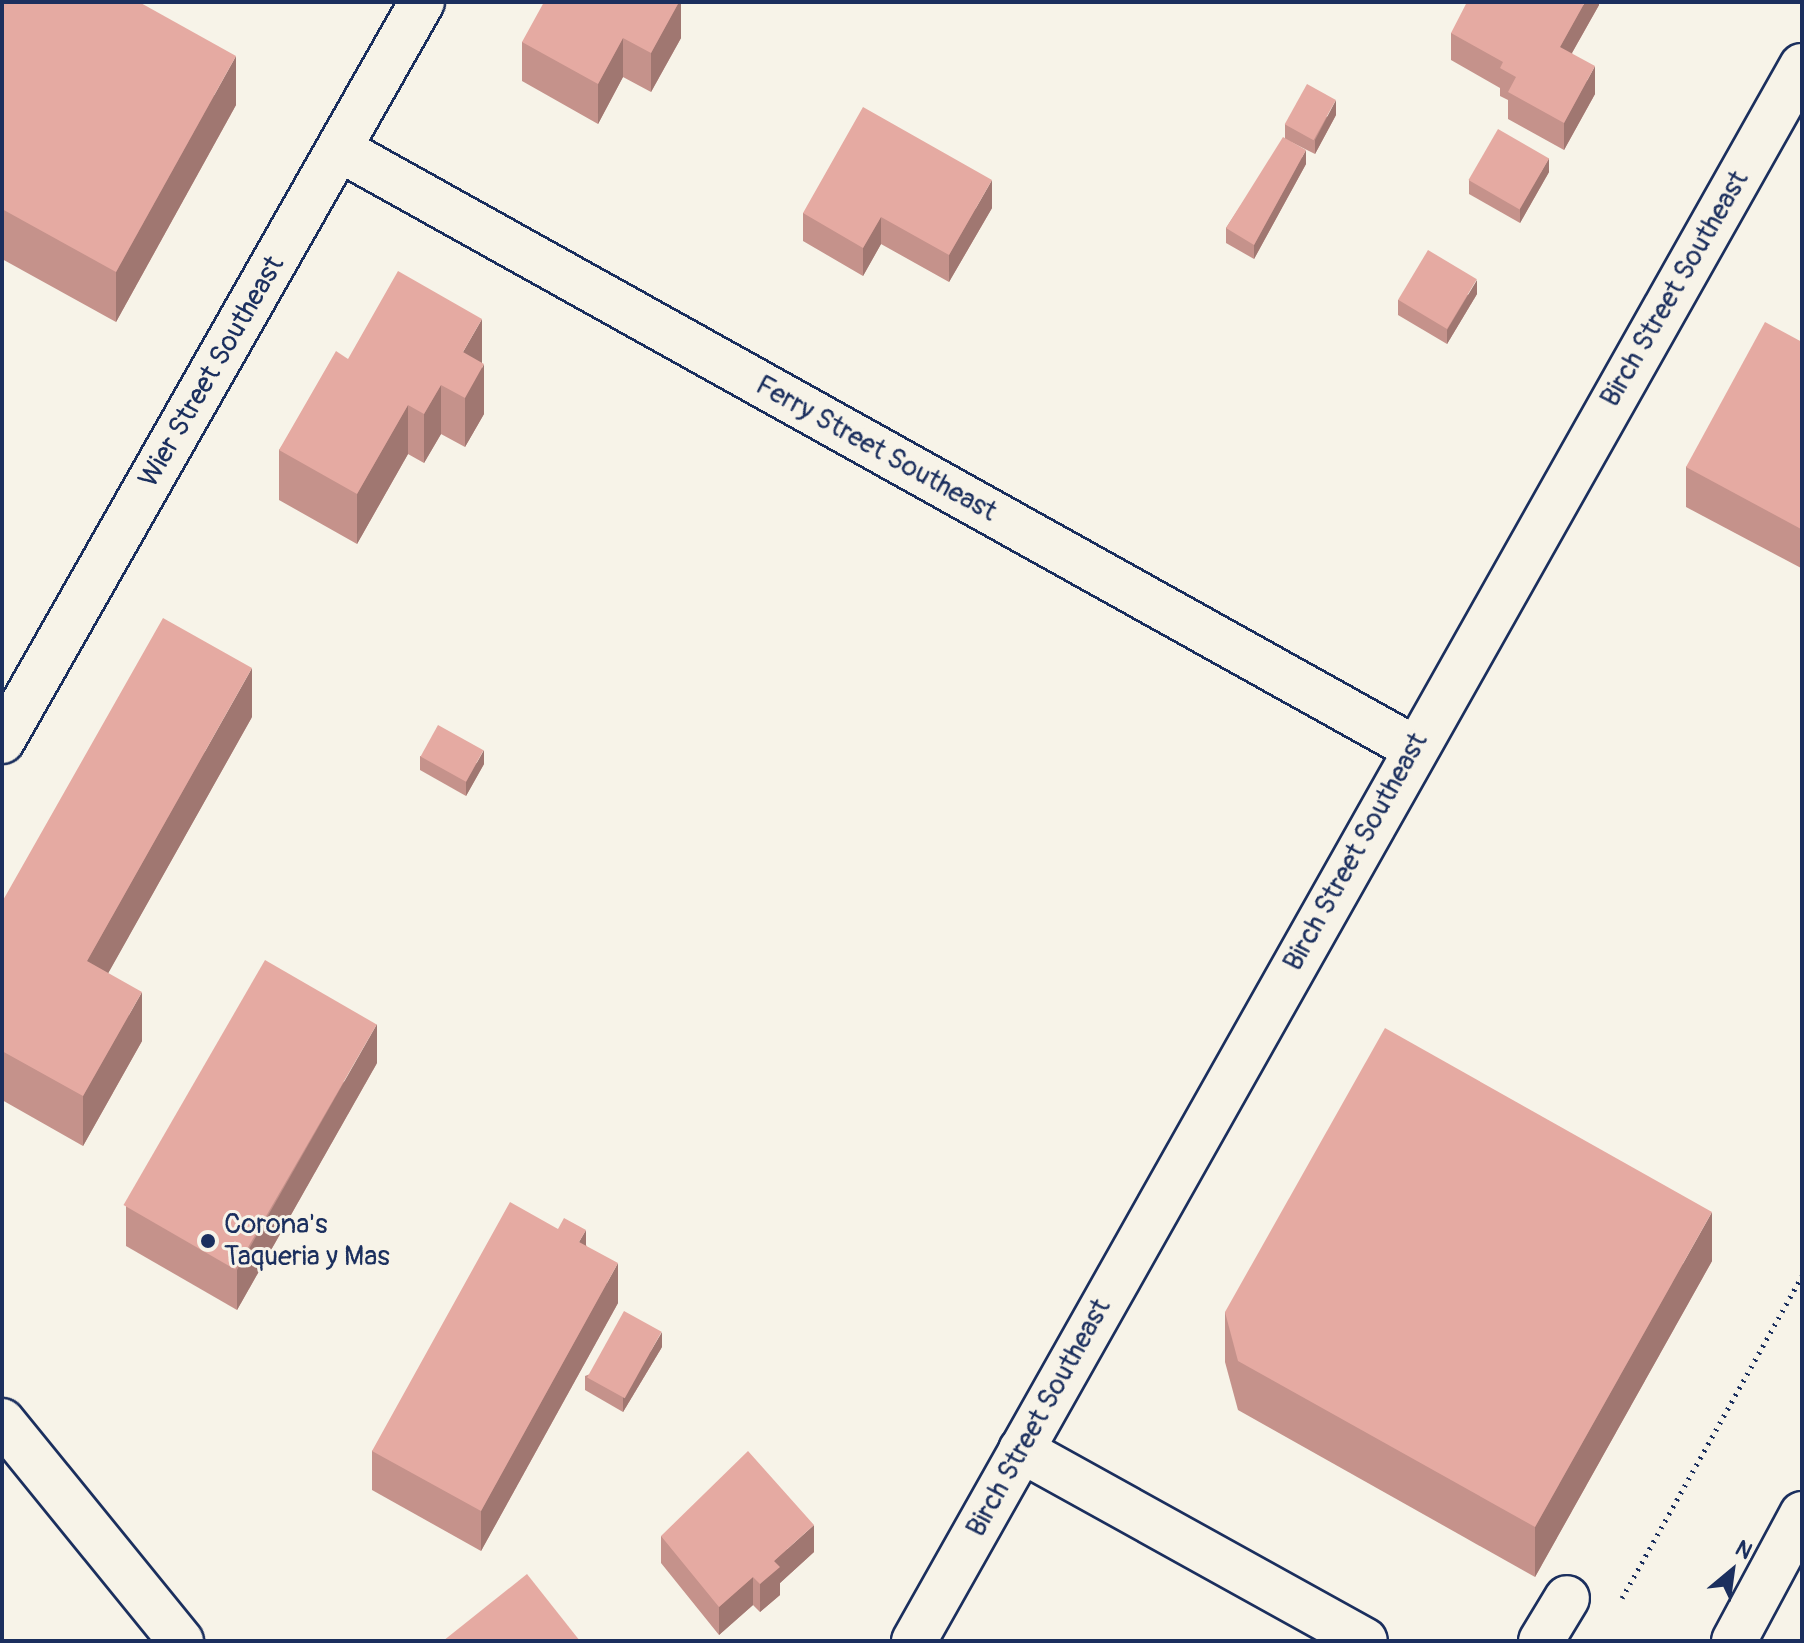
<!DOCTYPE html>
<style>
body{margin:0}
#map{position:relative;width:1804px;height:1643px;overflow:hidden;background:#f7f3e8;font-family:Pangolin,sans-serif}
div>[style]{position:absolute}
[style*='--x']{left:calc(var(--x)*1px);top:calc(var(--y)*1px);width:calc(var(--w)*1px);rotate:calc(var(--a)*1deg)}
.path>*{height:5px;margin-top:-2.5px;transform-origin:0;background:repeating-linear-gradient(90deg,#1b2f5e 0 2px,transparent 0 8px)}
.roads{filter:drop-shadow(2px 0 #1b2f5e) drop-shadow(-2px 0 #1b2f5e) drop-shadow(0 2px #1b2f5e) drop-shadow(0 -2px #1b2f5e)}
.minor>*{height:44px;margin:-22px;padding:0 22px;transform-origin:22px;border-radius:22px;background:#f7f3e8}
.major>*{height:44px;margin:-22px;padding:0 22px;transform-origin:22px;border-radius:22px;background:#f7f3e8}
.wall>*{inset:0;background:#c5928b}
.shaded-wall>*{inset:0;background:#a07771;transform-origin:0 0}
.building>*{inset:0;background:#e5aaa2;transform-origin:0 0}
.dots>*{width:22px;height:22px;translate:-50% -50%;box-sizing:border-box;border:4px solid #f7f3e8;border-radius:50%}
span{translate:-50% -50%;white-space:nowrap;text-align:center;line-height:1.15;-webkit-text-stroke:6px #f7f3e8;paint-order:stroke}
.street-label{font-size:28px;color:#1b2f5e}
.poi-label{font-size:28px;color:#1b2f5e}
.left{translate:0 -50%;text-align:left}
.frame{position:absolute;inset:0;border:4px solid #1b2f5e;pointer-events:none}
.north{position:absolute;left:1692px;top:1531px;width:80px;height:80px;-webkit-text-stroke:6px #f7f3e8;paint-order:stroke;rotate:29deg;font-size:22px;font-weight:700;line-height:32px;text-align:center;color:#1b2f5e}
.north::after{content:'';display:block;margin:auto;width:28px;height:36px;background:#1b2f5e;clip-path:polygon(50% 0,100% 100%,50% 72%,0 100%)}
</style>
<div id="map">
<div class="path">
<i style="--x:1622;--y:1598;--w:369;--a:-60.8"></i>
</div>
<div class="roads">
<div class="minor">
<i style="--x:339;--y:149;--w:1231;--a:29.13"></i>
<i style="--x:2;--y:741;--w:850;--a:-60.39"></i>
<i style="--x:1021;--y:1450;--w:393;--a:29"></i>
<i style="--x:914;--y:1641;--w:1808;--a:-60.59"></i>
<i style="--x:1541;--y:1641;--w:50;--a:-58.8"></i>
<i style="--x:1734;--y:1641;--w:144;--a:-61.8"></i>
</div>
<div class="major">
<i style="--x:2;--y:1421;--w:284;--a:50.9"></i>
</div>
</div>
<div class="wall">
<i style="clip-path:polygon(2px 2px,236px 105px,116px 322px,2px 259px)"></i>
<i style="clip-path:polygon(681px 2px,681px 38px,651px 92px,623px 77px,598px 124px,522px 81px,522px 42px)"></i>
<i style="clip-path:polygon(1599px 2px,1599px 5px,1572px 53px,1595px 94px,1564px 150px,1508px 119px,1508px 100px,1500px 96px,1500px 88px,1451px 60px,1451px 33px)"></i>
<i style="clip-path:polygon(1336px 115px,1315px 154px,1291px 142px,1306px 164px,1254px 259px,1226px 243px,1226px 228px,1285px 138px,1285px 124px)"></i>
<i style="clip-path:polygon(1549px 172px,1520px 223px,1469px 194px,1469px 180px)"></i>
<i style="clip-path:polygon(992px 208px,949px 282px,881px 244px,863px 276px,803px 241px,803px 213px)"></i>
<i style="clip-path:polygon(1477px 294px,1447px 344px,1398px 315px,1398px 300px)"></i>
<i style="clip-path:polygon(1802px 342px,1801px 568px,1686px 507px,1686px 467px)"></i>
<i style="clip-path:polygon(348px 359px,482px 363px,484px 414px,465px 447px,441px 434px,424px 463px,408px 454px,357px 544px,279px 500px,279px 450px)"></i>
<i style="clip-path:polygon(252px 717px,108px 973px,142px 1041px,83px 1146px,2px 1100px,2px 902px)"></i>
<i style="clip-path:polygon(420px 756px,484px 764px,466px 796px,420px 770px)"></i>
<i style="clip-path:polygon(377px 1063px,237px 1310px,126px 1246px,126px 1206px)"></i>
<i style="clip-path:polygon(586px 1245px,618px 1303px,481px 1551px,372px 1490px,372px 1451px)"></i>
<i style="clip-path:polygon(1712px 1261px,1535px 1577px,1238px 1410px,1225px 1362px,1225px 1312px)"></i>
<i style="clip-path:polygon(662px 1347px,623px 1412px,585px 1390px,585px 1376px)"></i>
<i style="clip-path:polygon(661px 1536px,814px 1552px,780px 1583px,780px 1595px,760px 1612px,753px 1605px,719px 1635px,661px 1563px)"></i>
</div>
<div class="shaded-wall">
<i style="clip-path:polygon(679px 2px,681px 2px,681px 38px,651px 92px,651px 53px)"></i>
<i style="clip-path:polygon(1585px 2px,1599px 2px,1599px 5px,1560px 74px,1560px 47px)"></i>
<i style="clip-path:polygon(623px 38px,623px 77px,598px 124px,598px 84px)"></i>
<i style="clip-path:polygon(236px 56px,236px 105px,116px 322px,116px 272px)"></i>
<i style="clip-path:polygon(1595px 66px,1595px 94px,1564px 150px,1564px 123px)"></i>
<i style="clip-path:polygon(1336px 100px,1336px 115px,1315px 154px,1315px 140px)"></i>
<i style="clip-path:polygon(1306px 150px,1306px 164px,1254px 259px,1254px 245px)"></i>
<i style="clip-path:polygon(1549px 158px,1549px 172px,1520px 223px,1520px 208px)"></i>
<i style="clip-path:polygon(992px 180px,992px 208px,949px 282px,949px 255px)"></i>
<i style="clip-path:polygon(881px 217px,881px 244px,863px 276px,863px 248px)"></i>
<i style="clip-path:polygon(1477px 280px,1477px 294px,1447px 344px,1447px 330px)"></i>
<i style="clip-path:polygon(482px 319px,482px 368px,484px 364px,484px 414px,465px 447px,465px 398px,463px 352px)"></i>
<i style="clip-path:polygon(441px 385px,441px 434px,424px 463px,424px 414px)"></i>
<i style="clip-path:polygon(408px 405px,408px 454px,357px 544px,357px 494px)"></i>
<i style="left:1802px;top:527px;width:40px;height:2px;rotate:90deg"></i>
<i style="clip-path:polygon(252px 668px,252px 717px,87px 1011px,87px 961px)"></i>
<i style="clip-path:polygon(484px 750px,484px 764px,466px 796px,466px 782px)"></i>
<i style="clip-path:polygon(142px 992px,142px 1041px,83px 1146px,83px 1096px)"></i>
<i style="clip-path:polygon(377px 1024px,377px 1063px,237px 1310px,237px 1270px)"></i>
<i style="clip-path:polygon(1712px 1212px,1712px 1261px,1535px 1577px,1535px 1527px)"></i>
<i style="clip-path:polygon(586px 1230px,586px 1270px,579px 1242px)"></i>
<i style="clip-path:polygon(618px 1263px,618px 1303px,481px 1551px,481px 1511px)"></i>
<i style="clip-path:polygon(662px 1332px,662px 1347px,623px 1412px,623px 1398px)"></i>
<i style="clip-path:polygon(814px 1525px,814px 1552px,780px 1583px,780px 1595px,760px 1612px,760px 1584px,774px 1561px)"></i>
<i style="clip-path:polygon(753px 1577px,753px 1605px,719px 1635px,719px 1607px)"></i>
</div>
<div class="building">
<i style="clip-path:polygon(2px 2px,139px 2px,236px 56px,116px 272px,2px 209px)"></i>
<i style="clip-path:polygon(544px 2px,679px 2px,651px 53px,623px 38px,598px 84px,522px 42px)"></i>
<i style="clip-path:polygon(1467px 2px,1585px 2px,1560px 47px,1595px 66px,1564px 123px,1508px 92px,1516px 77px,1500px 68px,1503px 62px,1451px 33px)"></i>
<i style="left:1307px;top:84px;width:33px;height:46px;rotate:29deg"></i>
<i style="clip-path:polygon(863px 107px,992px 180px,949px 255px,881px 217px,863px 248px,803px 213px)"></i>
<i style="left:1498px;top:129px;width:59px;height:59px;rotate:30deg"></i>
<i style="clip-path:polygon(1283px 137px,1306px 150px,1254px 245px,1226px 228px)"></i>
<i style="left:1428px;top:250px;width:57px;height:58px;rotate:31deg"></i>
<i style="clip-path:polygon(398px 271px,482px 319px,463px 352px,484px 364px,465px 398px,441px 385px,424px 414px,408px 405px,357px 494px,279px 450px,336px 351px,348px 359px)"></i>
<i style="clip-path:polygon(1765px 322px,1802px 342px,1801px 529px,1686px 467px)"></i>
<i style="clip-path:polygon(163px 618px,252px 668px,87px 961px,142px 992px,83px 1096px,2px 1051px,2px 902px)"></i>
<i style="left:438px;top:725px;width:52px;height:36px;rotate:29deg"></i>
<i style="left:265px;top:960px;width:129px;height:283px;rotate:30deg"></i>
<i style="clip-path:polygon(1385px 1028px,1712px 1212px,1535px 1527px,1238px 1361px,1225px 1312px)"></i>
<i style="clip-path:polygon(510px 1202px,558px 1229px,564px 1218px,586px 1230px,579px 1242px,618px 1263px,481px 1511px,372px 1451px)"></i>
<i style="left:624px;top:1311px;width:43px;height:76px;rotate:29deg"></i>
<i style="clip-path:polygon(748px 1451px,814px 1525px,774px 1561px,780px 1567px,760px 1584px,753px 1577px,719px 1607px,661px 1536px)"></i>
<i style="clip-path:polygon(527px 1574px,580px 1641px,443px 1641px)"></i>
</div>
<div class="dots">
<i style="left:208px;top:1241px;background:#1b2f5e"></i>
</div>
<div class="street-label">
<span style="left:1675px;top:289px;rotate:-60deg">Birch Street Southeast</span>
<span style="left:212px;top:372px;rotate:-60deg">Wier Street Southeast</span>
<span style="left:876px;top:449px;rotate:29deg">Ferry Street Southeast</span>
<span style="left:1356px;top:852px;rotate:-61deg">Birch Street Southeast</span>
<span style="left:1039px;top:1418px;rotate:-61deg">Birch Street Southeast</span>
</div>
<div class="poi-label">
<span class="left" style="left:224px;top:1241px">Corona's<br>Taqueria y Mas</span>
</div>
<div class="frame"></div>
<div class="north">N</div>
</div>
